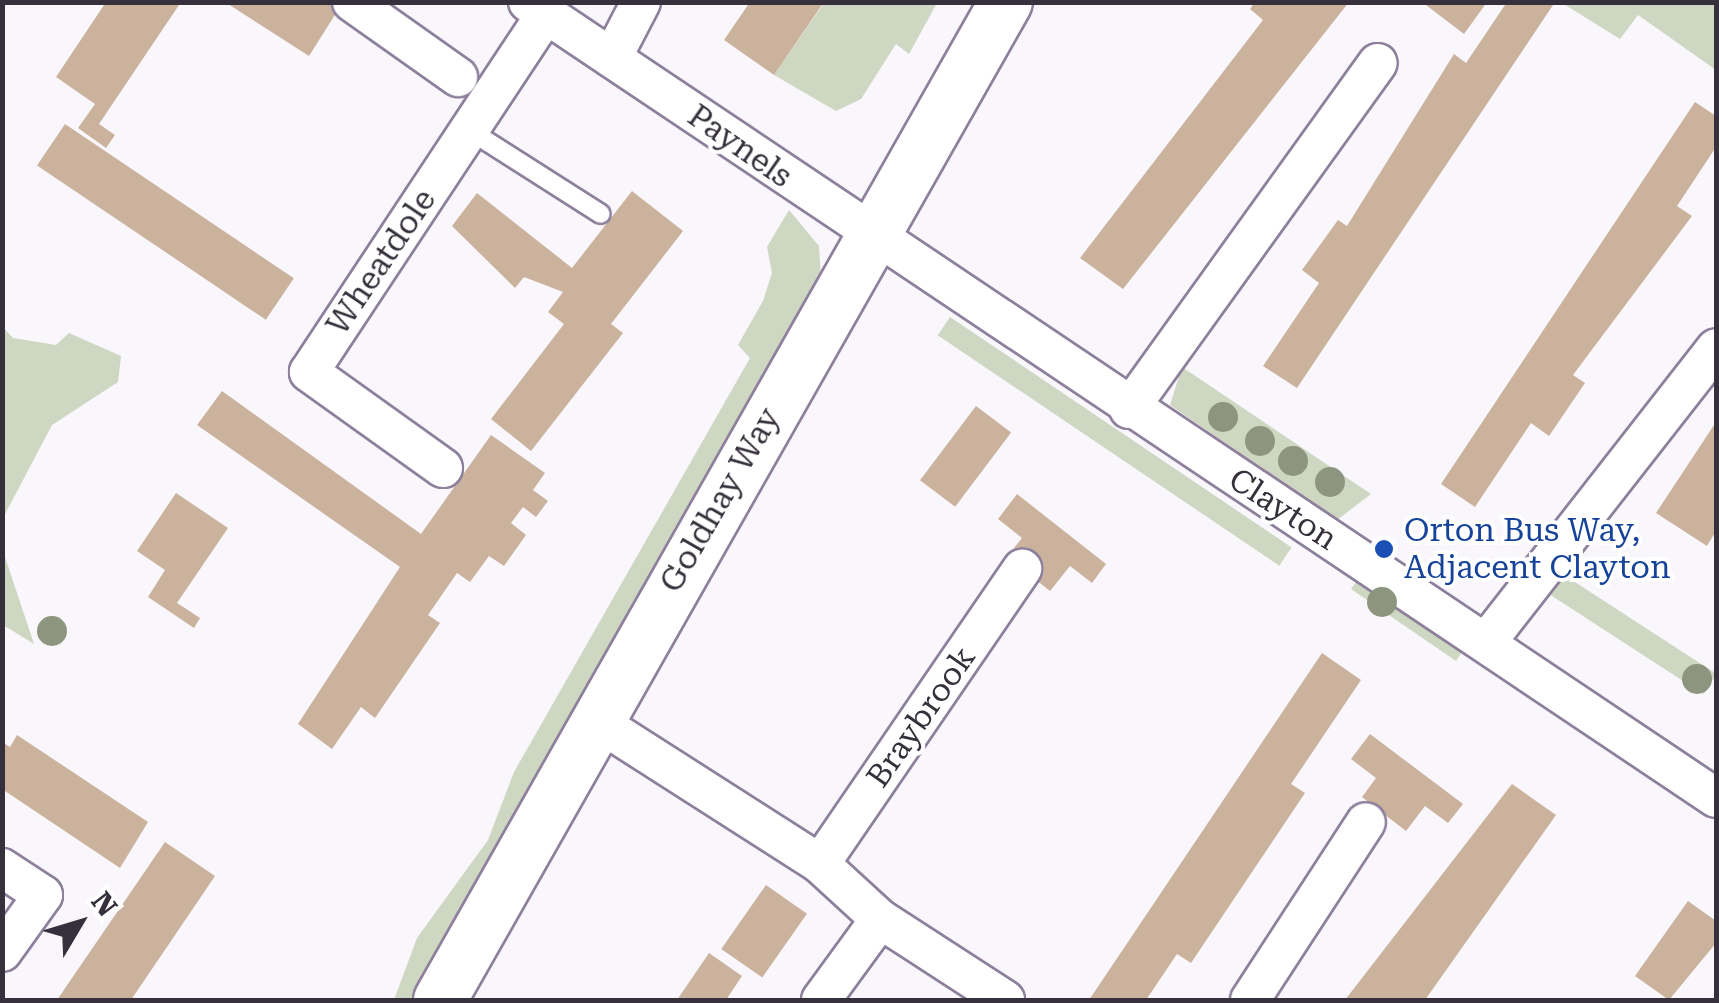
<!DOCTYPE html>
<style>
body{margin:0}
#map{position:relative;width:1719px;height:1003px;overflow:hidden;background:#f9f6fc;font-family:"Roboto Serif",serif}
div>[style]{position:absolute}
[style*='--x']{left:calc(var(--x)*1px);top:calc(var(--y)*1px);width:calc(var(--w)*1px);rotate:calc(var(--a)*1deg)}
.green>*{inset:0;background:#ced7c1;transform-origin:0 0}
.building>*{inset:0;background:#cbb29d;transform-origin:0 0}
.roads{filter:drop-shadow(2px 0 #8e809c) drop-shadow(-2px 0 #8e809c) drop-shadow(0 2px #8e809c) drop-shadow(0 -2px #8e809c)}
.lane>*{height:18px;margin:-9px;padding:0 9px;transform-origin:9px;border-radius:9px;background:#fff}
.street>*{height:38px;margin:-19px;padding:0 19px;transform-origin:19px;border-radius:19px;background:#fff}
.secondary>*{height:52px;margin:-26px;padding:0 26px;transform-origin:26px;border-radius:26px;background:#fff}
.trees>*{width:30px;height:30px;margin:-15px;border-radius:50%;background:#8e957f}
.dots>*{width:28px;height:28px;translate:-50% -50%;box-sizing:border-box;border:5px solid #fff;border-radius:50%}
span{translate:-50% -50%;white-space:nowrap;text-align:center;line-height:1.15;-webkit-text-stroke:8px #fff;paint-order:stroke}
.street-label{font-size:32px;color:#35303b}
.transit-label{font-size:32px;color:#164399}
.left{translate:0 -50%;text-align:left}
.frame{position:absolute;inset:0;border:5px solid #35303b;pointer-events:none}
.north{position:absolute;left:30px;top:873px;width:100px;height:100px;-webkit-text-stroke:8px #fff;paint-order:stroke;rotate:52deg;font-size:28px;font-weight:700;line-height:40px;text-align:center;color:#35303b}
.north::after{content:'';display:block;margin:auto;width:35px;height:45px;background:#35303b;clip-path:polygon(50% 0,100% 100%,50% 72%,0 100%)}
</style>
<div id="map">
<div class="green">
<i style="clip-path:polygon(824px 3px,824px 2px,937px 3px,909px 54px,896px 44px,861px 99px,836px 111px,774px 75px)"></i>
<i style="clip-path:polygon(1562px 3px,1716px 3px,1716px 70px,1638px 15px,1620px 39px)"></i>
<i style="clip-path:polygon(789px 210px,819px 246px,821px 280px,421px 1000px,394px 1000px,417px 938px,488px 840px,514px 772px,750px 358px,738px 345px,763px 301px,772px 273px,767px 247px)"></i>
<i style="left:950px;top:317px;width:412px;height:22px;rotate:34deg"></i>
<i style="clip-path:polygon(2px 326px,13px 338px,56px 345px,69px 333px,121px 356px,118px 382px,52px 425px,3px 518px)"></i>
<i style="clip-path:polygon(1182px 367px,1371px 494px,1337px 520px,1170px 405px)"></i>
<i style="clip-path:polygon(2px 551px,3px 551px,34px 644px,3px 625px)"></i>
<i style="left:1564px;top:575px;width:182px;height:24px;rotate:33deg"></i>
<i style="clip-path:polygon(1357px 581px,1463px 650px,1456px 661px,1351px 589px)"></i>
</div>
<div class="building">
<i style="clip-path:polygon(106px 2px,181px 2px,99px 124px,115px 135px,106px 148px,78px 128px,95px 104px,56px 77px)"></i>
<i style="clip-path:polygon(225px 2px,326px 2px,338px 10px,309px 56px)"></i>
<i style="clip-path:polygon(750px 2px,824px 2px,774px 75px,724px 40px)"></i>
<i style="clip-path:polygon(1255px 2px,1349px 2px,1123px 289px,1080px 258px,1263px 20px,1250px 9px)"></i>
<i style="clip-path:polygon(1422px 2px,1487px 2px,1464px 34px)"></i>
<i style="clip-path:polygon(1507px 2px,1555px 2px,1297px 388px,1263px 366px,1319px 283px,1302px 270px,1338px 220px,1347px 226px,1454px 54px,1466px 63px)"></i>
<i style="clip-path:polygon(1695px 102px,1716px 116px,1716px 147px,1677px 206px,1692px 216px,1573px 375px,1585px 383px,1549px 436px,1531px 423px,1475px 507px,1441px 484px)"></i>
<i style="left:65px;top:124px;width:276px;height:50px;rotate:34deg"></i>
<i style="clip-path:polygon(632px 191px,683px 231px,611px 324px,623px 333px,531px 451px,491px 419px,564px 324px,548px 312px,563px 292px,524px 277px,515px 288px,452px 226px,477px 193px,572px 268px)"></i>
<i style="clip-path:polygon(222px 391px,421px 534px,491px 435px,545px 473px,533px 490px,548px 501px,536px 517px,523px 507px,511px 523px,526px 535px,504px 566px,489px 556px,470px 582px,457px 573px,428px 615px,440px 623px,375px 718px,361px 707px,332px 749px,298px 724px,400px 567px,197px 425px)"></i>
<i style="left:976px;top:406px;width:44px;height:93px;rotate:37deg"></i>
<i style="clip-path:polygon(1716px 422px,1716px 531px,1707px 546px,1656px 513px)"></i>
<i style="clip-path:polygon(176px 493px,228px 528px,177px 603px,200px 618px,194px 628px,148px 597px,165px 570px,137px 551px)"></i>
<i style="clip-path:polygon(1017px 494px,1106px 564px,1092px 583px,1070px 566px,1050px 591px,1007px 557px,1022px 538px,998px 519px)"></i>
<i style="clip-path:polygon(1322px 653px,1361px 680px,1291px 784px,1305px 793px,1191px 963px,1177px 954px,1146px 1000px,1089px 1000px)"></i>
<i style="clip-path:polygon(1370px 734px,1463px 804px,1448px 823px,1425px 806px,1406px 831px,1362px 797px,1376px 778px,1351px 759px)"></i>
<i style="clip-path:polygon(17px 735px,148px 822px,120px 868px,2px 789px,2px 742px,10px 747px)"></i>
<i style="clip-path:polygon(1512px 784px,1556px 815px,1425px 1000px,1345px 1000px)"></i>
<i style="clip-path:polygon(165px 842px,215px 876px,131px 1000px,57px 1000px)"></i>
<i style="left:766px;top:885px;width:50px;height:78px;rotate:35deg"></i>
<i style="clip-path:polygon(1688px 901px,1716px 921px,1716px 943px,1669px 1000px,1635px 976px)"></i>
<i style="clip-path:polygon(709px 953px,742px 976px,726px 1000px,677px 1000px)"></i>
</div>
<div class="roads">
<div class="lane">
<i style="--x:469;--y:130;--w:156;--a:32.5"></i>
</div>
<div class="street">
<i style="--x:352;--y:2;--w:130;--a:35.3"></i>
<i style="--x:528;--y:2;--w:1430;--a:33.82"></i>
<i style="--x:612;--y:58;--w:63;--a:-62.6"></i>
<i style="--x:1129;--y:409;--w:426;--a:-54.3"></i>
<i style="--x:443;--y:468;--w:165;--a:-144.4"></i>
<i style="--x:309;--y:372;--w:428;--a:-56.5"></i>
<i style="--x:1488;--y:640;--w:370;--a:-52"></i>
<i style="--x:595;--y:720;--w:267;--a:32.6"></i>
<i style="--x:820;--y:864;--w:81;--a:42.5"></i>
<i style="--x:880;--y:919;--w:149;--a:32.9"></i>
<i style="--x:820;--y:864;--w:358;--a:-55.6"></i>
<i style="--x:2;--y:868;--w:49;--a:33.4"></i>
<i style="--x:43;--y:895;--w:70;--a:125.7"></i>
<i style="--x:821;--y:1000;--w:100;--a:-53.9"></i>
<i style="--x:1250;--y:1000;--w:212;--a:-56.9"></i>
</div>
<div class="secondary">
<i style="--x:440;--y:1000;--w:1147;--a:-60.44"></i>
</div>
</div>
<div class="trees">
<i style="left:1223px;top:417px"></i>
<i style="left:1260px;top:441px"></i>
<i style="left:1293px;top:461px"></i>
<i style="left:1330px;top:482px"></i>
<i style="left:1382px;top:602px"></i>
<i style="left:52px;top:631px"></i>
<i style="left:1697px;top:679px"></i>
</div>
<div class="dots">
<i style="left:1384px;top:549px;background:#1a4fb4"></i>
</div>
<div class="street-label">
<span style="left:740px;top:146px;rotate:35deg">Paynels</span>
<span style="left:381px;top:262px;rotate:-56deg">Wheatdole</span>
<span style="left:720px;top:500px;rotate:-60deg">Goldhay Way</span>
<span style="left:1283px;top:509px;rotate:33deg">Clayton</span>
<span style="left:921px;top:717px;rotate:-55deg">Braybrook</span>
</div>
<div class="transit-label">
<span class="left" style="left:1404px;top:549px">Orton Bus Way,<br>Adjacent Clayton</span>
</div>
<div class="frame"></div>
<div class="north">N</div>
</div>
